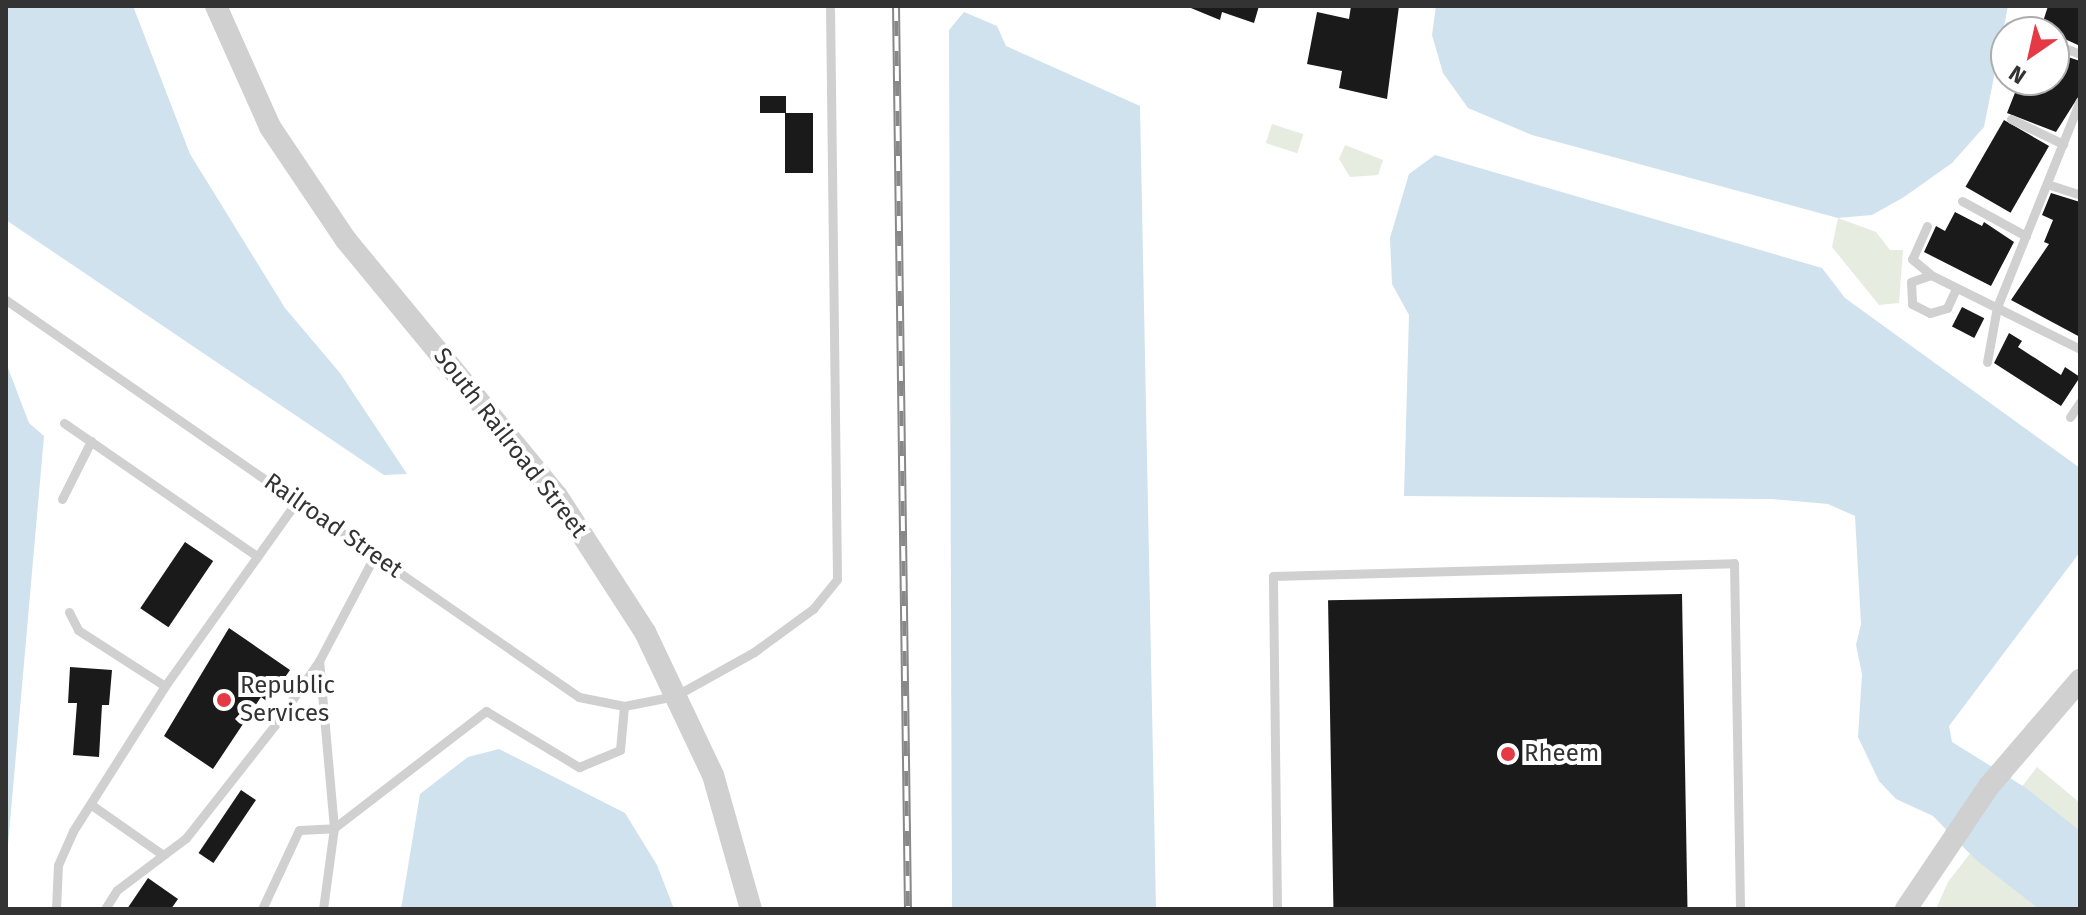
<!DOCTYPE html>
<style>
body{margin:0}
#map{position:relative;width:2086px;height:915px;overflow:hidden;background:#fff;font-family:"Fira Sans",sans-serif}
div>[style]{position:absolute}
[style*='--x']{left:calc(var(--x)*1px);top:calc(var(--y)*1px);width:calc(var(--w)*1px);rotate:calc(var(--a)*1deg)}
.green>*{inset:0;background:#e6ecdf;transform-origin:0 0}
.water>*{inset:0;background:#cfe2ee}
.building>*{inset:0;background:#1a1a1a;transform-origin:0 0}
.service>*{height:9px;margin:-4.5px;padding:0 4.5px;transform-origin:4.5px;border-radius:4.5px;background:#d0d0d0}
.tertiary>*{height:22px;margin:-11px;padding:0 11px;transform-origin:11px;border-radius:11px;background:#d0d0d0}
.rail>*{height:8px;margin-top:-4px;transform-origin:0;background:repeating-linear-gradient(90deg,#fff 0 15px,#888 0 30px);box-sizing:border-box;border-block:2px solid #888}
.dots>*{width:22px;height:22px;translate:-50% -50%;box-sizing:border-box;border:4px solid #fff;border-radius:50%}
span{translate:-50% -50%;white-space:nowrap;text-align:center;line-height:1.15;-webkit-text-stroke:8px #fff;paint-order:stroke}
.street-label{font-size:24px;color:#333}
.poi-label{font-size:24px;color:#333}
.left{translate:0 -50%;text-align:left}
.frame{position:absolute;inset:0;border:8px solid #333;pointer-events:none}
.north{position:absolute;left:1990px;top:16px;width:80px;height:80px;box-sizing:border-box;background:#fff;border:2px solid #adadad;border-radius:50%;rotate:214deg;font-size:22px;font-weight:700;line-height:32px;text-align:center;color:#333}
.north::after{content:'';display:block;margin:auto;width:28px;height:36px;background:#e63946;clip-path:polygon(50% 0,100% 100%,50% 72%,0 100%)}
</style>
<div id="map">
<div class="green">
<i style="left:1272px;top:124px;width:33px;height:20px;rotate:18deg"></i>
<i style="clip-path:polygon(1345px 145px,1383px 160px,1378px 175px,1350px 177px,1339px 159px)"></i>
<i style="clip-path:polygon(1838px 218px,1876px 232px,1890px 250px,1903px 250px,1899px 303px,1879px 305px,1832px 247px)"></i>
<i style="clip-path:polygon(2037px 767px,2080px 803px,2080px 909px,1936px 909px,1948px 882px)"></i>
</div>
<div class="water">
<i style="clip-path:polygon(6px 6px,133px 6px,190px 154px,285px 308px,340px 373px,407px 474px,384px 475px,6px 220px)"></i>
<i style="clip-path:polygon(1436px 6px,2008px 6px,1984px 127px,1952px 163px,1904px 197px,1872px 215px,1838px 218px,1532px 135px,1468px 108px,1443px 73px,1432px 35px)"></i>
<i style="clip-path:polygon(964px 12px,997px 26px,1006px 46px,1140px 106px,1156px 909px,952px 909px,949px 30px)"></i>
<i style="clip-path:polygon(1435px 155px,1822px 268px,1845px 298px,2080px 468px,2080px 552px,1949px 726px,1952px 742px,2026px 788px,2080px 831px,2080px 909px,2039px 909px,1976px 860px,1933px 816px,1896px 799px,1879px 781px,1858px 737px,1862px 674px,1856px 645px,1861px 624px,1855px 516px,1828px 504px,1772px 499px,1404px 496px,1409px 315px,1392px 284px,1390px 238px,1409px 174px)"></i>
<i style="clip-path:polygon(6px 363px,29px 423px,44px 436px,6px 868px)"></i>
<i style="clip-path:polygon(499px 749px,625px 813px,657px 865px,674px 909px,401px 909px,420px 794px,468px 757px)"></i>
</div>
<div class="building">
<i style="clip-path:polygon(1186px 6px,1259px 6px,1254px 23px,1222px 12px,1220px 20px)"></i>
<i style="clip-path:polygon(1351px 6px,1399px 6px,1387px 99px,1339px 88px,1342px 71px,1307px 64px,1317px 12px,1349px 19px)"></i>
<i style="clip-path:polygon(2048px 6px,2080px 6px,2080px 46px,2041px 28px)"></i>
<i style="clip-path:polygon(2056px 53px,2080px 61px,2080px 94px,2056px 132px,2007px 113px,2020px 80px,2054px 80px)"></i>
<i style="left:760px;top:96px;width:26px;height:17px"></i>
<i style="left:785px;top:113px;width:28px;height:60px"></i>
<i style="left:2004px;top:120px;width:52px;height:77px;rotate:30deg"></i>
<i style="clip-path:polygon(2051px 193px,2080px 202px,2080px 337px,2011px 300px,2049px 244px,2044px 242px,2053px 220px,2042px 215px)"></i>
<i style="clip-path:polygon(1955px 212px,1982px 226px,1984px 222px,2014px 242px,1991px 286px,1924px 252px,1936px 226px,1945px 231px)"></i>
<i style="left:1962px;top:307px;width:25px;height:22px;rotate:27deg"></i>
<i style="clip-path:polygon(2009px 333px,2022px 341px,2018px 347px,2061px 375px,2065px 367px,2080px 377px,2061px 406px,1994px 363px)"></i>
<i style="left:185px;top:542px;width:34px;height:80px;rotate:34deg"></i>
<i style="left:1682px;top:594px;width:315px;height:354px;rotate:89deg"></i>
<i style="clip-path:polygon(229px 628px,290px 670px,268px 702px,261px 697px,213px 769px,164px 736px)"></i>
<i style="clip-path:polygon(70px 667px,112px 670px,109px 705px,102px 705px,99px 757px,73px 755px,77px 703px,68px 703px)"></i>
<i style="left:241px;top:790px;width:18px;height:76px;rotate:34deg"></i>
<i style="clip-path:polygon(148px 878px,178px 899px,171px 909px,127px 909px)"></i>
</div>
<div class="service">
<i style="--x:2054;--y:44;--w:28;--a:21"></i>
<i style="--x:2011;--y:119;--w:58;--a:25.7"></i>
<i style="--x:2047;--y:184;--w:35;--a:18"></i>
<i style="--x:1962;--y:201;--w:73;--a:28.7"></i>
<i style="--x:1927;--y:226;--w:36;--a:114"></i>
<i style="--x:1912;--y:259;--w:25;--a:40"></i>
<i style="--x:1931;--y:275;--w:166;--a:26.4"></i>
<i style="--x:1931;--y:275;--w:21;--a:161"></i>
<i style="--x:1911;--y:282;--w:22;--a:87"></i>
<i style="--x:1912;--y:304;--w:20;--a:27"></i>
<i style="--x:1930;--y:313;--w:18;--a:-16"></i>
<i style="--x:1947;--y:308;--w:21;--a:-65"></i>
<i style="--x:6;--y:300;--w:697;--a:34.72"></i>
<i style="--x:579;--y:697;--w:46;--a:11.3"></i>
<i style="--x:624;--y:706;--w:52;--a:-11.1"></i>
<i style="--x:675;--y:696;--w:90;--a:-29.1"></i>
<i style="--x:754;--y:652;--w:73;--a:-36.1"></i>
<i style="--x:813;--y:609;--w:38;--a:-51"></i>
<i style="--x:837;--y:579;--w:570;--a:-90.7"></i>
<i style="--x:1987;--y:362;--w:56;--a:-79.7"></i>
<i style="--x:1997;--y:307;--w:222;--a:-68.1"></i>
<i style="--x:2070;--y:417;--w:18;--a:-56"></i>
<i style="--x:64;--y:423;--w:234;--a:34.6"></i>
<i style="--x:62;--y:499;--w:65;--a:-63.4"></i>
<i style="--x:69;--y:612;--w:20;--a:63"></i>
<i style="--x:78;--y:630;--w:103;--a:32.8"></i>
<i style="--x:93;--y:806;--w:85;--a:35"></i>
<i style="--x:56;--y:909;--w:44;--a:-87.4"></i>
<i style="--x:58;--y:865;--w:37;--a:-66"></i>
<i style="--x:73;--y:831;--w:172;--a:-57.6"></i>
<i style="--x:165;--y:686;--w:227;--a:-54.5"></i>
<i style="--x:105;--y:909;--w:22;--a:-58"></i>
<i style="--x:117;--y:890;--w:86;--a:-37"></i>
<i style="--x:186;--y:838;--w:144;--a:-51.8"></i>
<i style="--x:275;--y:725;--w:78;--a:-55.5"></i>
<i style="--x:319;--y:661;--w:120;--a:-62.2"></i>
<i style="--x:262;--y:909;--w:87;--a:-64.9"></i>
<i style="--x:299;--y:830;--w:35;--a:-3"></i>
<i style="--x:334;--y:828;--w:168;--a:-95.1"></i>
<i style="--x:323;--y:909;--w:82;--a:-82.3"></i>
<i style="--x:334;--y:828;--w:192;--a:-37.6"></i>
<i style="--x:486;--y:711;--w:109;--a:31.1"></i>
<i style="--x:579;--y:767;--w:44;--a:-22.5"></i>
<i style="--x:620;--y:750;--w:44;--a:-84.8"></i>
<i style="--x:1277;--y:909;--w:333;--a:-90.7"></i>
<i style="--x:1273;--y:576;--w:461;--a:-1.6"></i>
<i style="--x:1734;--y:563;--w:346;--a:89"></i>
</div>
<div class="tertiary">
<i style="--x:216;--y:6;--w:133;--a:65.9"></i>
<i style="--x:270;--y:127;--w:136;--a:56.1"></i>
<i style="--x:346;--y:240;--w:332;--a:50.5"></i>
<i style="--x:557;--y:496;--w:162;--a:57.1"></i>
<i style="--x:645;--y:632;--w:158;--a:64.6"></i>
<i style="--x:713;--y:775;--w:139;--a:74.2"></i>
<i style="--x:1906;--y:909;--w:148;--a:-56"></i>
<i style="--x:1989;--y:786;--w:140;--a:-49.4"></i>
</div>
<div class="rail">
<i style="--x:896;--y:6;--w:903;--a:89.24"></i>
</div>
<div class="dots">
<i style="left:224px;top:700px;background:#e63946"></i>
<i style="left:1508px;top:754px;background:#e63946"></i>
</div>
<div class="street-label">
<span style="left:510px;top:443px;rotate:52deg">South Railroad Street</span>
<span style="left:333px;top:526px;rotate:35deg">Railroad Street</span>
</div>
<div class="poi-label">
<span class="left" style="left:240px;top:700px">Republic<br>Services</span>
<span class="left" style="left:1524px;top:754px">Rheem</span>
</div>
<div class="frame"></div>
<div class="north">N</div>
</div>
